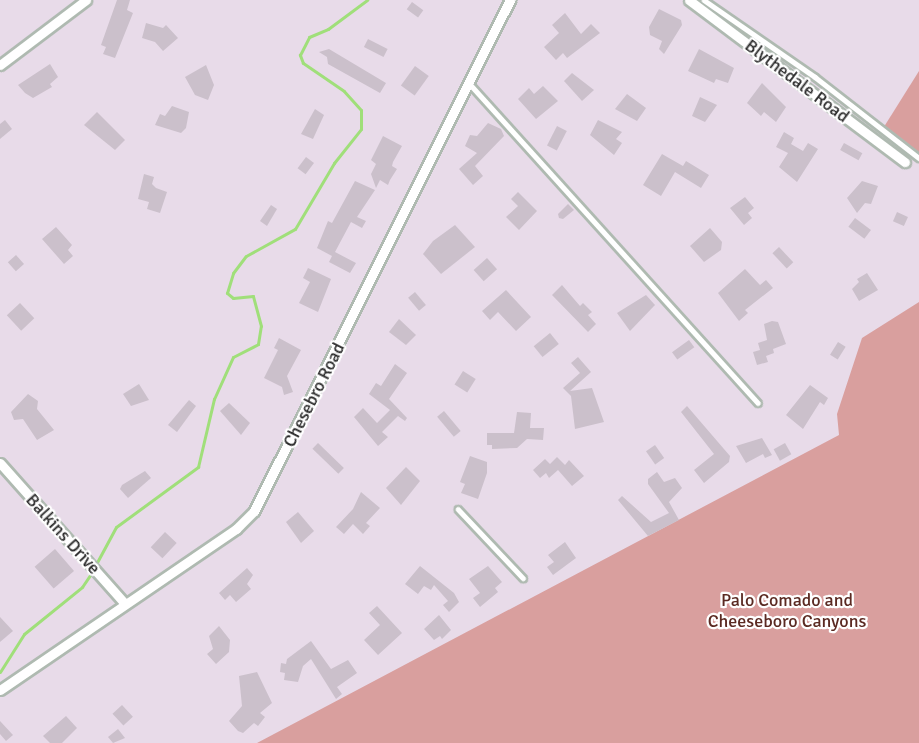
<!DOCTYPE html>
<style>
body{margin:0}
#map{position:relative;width:919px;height:743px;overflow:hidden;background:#e8dbe9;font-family:Signika,sans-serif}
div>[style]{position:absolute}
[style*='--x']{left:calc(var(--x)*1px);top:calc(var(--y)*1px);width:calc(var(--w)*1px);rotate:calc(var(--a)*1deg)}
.green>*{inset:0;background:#d99f9e}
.stream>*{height:3px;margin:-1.5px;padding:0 1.5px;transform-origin:1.5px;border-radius:1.5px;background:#a0df7a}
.building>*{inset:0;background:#cbc0cb;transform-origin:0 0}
.roads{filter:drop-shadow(2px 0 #afbab1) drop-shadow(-2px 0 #afbab1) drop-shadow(0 2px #afbab1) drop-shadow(0 -2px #afbab1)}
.lane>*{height:4.5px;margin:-2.25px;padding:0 2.25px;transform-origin:2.25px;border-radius:2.25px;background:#fff}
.street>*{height:9px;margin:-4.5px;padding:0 4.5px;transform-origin:4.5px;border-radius:4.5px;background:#fff}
span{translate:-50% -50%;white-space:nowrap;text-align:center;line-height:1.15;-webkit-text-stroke:4.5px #fff;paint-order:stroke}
.street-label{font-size:18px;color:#282828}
.park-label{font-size:18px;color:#5b2a22}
</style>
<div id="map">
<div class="green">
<i style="clip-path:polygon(919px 71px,919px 156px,882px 130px)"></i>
<i style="clip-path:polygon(919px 302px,919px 743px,257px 743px,839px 435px,837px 414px,862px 338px)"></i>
</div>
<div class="stream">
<i style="--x:95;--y:566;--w:44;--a:-61.7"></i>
<i style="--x:116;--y:527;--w:102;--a:-36.2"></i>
<i style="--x:198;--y:467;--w:70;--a:-76.8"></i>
<i style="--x:214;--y:399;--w:46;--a:-65.7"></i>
<i style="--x:233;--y:357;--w:28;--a:-27"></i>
<i style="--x:258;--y:344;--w:18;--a:-81"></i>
<i style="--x:261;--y:326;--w:31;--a:-105"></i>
<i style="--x:253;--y:296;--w:20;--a:174"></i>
<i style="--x:233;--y:298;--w:8;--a:-140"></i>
<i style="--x:227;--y:293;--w:21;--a:-73"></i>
<i style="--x:233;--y:273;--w:21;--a:-53"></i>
<i style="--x:246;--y:256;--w:56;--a:-28.9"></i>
<i style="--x:295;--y:229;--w:77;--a:-59.4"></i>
<i style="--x:334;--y:163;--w:43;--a:-51.5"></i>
<i style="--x:361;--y:129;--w:19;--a:-90"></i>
<i style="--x:361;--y:110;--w:25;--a:-132"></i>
<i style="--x:344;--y:91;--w:50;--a:-145.7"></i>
<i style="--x:303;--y:63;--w:9;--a:-111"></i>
<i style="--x:300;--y:55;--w:20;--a:-63"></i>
<i style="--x:309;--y:37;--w:21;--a:-23"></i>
<i style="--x:328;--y:29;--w:49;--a:-36.6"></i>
<i style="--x:0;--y:672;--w:45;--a:-57.7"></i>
<i style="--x:24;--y:634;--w:75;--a:-39"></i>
<i style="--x:82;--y:587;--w:18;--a:-56"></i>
</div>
<div class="building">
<i style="clip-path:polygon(117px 0,130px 0,127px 10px,133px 13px,115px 58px,103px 54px,106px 47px,101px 45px)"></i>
<i style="left:412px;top:2px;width:14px;height:9px;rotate:36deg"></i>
<i style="clip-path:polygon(659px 9px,681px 20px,682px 25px,664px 54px,659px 49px,662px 41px,650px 35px,649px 27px)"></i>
<i style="clip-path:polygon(565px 13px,581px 34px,591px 24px,600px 33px,567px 58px,563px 53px,556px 60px,544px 47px,559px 33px,552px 25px)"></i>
<i style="clip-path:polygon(146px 23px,163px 28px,166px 25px,178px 38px,163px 51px,155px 42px,142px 38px)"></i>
<i style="left:368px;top:39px;width:22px;height:9px;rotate:27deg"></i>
<i style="clip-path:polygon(329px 49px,386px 83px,380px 93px,328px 64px,327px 57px,319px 52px)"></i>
<i style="clip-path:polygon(699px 49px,734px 68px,728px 83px,716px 79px,714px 83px,688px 71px)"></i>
<i style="clip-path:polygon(50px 64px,58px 77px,50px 84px,52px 87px,33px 98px,25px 93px,18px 85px)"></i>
<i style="clip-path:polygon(206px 65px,214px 85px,208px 100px,195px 95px,185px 77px)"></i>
<i style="left:415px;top:66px;width:17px;height:24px;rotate:36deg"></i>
<i style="clip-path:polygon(572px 73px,594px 90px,582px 101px,564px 81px)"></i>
<i style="clip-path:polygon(762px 83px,786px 107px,776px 122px,764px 112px,761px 116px,747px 103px)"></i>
<i style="clip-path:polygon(543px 86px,558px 101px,536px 119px,518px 99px,529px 88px,534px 94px)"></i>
<i style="clip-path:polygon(627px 94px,646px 108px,637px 121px,615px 109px)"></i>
<i style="clip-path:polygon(700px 97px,717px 105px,705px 122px,692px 116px)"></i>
<i style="clip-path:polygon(172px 106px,189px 112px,186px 128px,181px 133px,155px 125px,160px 114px,165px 116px)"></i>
<i style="clip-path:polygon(315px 109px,324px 115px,313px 139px,301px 134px)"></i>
<i style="clip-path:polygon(97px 112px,125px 140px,115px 150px,84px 125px)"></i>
<i style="clip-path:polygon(5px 120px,12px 129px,0 139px,0 124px)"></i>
<i style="clip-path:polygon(598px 120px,622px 132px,616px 139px,622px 143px,614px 155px,590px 135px)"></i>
<i style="clip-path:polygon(488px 123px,501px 129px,504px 136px,475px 166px,483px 176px,473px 185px,459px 169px,477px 153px,465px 146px,470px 135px,477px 136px)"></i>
<i style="left:557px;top:126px;width:11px;height:22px;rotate:27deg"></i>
<i style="clip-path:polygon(784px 132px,794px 138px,791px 144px,803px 151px,808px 143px,818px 149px,797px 182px,779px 167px,788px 153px,776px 147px)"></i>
<i style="clip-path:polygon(383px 136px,402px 146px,393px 162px,392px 166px,397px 169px,390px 180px,388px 185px,380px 180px,376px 188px,371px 174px,376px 164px,371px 160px)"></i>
<i style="left:844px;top:143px;width:21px;height:8px;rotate:29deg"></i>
<i style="clip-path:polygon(662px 154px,683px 166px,686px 161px,709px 175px,701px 188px,675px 172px,661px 196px,643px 185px)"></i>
<i style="left:306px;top:157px;width:10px;height:14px;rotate:37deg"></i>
<i style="clip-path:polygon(144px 174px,154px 177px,152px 184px,156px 188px,167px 192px,160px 213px,147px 209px,149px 202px,138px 199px)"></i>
<i style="clip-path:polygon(355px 181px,375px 190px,357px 217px,366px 221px,362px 228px,351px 222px,335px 252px,356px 263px,350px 273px,329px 262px,332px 256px,317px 248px,328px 221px,332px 223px)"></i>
<i style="clip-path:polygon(862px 181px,878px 186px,871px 204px,865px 203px,857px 213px,847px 198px)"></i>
<i style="clip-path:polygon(518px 192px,537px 211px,519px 230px,506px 217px,518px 206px,511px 199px)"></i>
<i style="clip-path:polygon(745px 197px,754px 208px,748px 213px,752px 218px,744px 225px,730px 208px)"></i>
<i style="clip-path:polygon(568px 204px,574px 210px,563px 219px,559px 218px,558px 214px)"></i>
<i style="clip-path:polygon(271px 205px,277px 209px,267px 226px,260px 221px)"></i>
<i style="left:897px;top:212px;width:12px;height:10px;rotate:24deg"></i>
<i style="left:855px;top:218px;width:20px;height:11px;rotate:37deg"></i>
<i style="clip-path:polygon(455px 225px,475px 247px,441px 274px,423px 254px,433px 241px)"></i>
<i style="clip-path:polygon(56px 227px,72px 245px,68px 250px,73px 256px,64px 264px,42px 239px)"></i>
<i style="clip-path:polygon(710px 228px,722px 242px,721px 250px,704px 262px,690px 246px)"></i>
<i style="left:779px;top:247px;width:21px;height:9px;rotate:47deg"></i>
<i style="left:16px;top:255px;width:12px;height:11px;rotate:48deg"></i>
<i style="left:487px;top:258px;width:15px;height:18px;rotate:48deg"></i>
<i style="clip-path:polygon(308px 268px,331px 279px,318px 312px,299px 303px,310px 282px,303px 278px)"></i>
<i style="clip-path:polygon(745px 269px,760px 285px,766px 280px,773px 288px,745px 310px,748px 313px,739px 321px,718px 293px)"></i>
<i style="clip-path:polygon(867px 273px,878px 290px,859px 301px,852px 289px,859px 282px,857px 279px)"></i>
<i style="clip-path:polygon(562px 285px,580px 306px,583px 303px,592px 312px,588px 315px,596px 324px,588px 332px,552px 295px)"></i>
<i style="clip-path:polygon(506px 290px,531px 317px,516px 331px,498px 312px,490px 320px,482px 311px)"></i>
<i style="left:415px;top:292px;width:17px;height:9px;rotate:50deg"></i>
<i style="clip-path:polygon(646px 295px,655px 305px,630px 331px,617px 313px)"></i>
<i style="left:20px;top:303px;width:21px;height:18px;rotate:47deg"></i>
<i style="clip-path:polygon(399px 319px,416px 335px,406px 345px,389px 332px)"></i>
<i style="clip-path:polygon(772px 321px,778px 322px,786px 344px,773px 349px,774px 353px,766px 356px,768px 362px,757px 365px,753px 352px,760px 350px,758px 343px,767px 340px,764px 324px)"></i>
<i style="left:550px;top:333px;width:14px;height:21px;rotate:51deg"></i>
<i style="clip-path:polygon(279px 338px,301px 350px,287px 376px,293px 392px,284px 395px,282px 387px,264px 378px,278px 350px,274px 348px)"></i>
<i style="left:689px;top:340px;width:9px;height:21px;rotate:54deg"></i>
<i style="left:838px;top:342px;width:9px;height:15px;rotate:32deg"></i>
<i style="clip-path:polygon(578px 357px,591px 372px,570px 391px,592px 388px,604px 422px,575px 429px,571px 396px,563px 388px,580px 373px,571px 363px)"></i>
<i style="clip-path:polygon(395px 364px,407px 373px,389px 399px,407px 418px,405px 421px,398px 416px,382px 432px,388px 437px,378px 446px,354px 417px,363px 408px,377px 423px,390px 410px,369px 394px,376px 383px,381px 386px)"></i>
<i style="left:463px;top:371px;width:15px;height:16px;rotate:32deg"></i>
<i style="clip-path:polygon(139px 384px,149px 400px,131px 406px,123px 394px)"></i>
<i style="clip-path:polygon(810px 385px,828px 398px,824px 405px,820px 402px,803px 429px,786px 415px)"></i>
<i style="clip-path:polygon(28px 394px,38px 401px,37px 409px,54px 430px,37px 440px,23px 419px,14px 420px,11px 412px)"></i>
<i style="clip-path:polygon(189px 400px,196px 406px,177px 432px,168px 425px)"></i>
<i style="clip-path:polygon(229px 403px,250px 423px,241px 435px,220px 411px)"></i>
<i style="clip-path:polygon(687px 406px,730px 456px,729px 462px,704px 483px,694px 470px,714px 454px,681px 412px)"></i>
<i style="left:444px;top:411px;width:26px;height:9px;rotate:50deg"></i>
<i style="clip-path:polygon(517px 412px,531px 413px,530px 428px,544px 428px,543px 440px,527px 439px,517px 448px,492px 449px,492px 445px,487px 445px,487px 433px,514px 433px)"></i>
<i style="clip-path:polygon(762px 438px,772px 455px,765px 458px,763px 454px,746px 463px,736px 446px)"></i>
<i style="left:318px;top:443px;width:36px;height:8px;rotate:44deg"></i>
<i style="left:785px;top:443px;width:13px;height:13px;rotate:61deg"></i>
<i style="left:655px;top:445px;width:16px;height:11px;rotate:55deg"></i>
<i style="clip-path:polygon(470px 456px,487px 462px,487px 473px,478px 499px,461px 493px,465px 484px,460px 482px)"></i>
<i style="clip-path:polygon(557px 457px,565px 465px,569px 460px,584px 476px,572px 486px,558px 470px,549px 478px,546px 473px,540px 478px,533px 470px,545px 459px,550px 464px)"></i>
<i style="clip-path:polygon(406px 467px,420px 481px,401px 505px,386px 488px)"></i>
<i style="clip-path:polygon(145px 471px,151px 478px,128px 498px,120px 489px,122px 485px)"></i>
<i style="clip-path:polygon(657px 472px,664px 482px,675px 478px,682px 488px,669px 502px,679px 520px,648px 536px,618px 500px,622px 496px,651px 522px,669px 513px,648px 484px,648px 479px)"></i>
<i style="clip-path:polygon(361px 492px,380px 508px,366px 523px,370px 526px,363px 534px,353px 524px,344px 534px,336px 527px,353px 509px)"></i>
<i style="clip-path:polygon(298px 512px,314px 531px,301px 543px,286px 522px)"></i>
<i style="left:165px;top:532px;width:16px;height:21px;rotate:43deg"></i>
<i style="clip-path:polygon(565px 542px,576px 558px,553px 575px,547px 567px,554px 562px,548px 555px)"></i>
<i style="left:55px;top:549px;width:29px;height:27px;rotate:49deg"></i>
<i style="clip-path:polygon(420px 566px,454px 593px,459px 602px,449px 612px,443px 605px,448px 601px,434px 585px,431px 590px,424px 586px,418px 594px,405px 584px)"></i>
<i style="clip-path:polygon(488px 566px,502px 582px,495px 588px,498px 592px,480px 607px,473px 598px,480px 593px,469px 579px)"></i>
<i style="clip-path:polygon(247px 568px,253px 575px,247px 584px,251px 589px,236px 602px,230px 595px,225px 600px,219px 593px)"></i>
<i style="clip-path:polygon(377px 606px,402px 633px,378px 655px,364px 640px,380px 625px,369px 613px)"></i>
<i style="clip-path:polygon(439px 615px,451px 630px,442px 639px,440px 636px,434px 640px,424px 629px)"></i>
<i style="clip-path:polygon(0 617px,13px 631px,0 642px)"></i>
<i style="clip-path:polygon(219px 626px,230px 640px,229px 652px,216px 664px,207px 654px,213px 649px,209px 636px)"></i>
<i style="clip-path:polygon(311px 641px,331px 669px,348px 660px,357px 673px,337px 687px,342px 694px,336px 699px,311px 659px,303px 666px,298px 682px,284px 680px,285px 673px,280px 672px,281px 663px,286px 664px,287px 659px)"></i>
<i style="clip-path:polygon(257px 672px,272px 703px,260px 713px,265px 717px,258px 726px,254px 723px,243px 733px,238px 731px,229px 721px,242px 706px,239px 676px)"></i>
<i style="left:122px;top:705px;width:16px;height:13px;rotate:47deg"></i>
<i style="clip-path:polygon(66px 716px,77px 728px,62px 743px,50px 743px,43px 736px)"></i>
<i style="clip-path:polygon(0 721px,13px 735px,6px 741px,0 734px)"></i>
<i style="clip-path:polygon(118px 729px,125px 738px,113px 743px,108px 737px)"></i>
</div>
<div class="roads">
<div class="lane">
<i style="--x:704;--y:0;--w:135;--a:34.7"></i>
<i style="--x:815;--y:77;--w:132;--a:37.9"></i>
<i style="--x:469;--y:83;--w:431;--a:47.9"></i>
<i style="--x:458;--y:509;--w:95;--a:46.7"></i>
</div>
<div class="street">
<i style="--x:689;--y:0;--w:270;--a:36.9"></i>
<i style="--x:0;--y:65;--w:108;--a:-37.1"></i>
<i style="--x:0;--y:463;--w:188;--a:48.4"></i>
<i style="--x:0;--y:690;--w:286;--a:-34.3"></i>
<i style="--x:236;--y:529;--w:25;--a:-45"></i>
<i style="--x:254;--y:511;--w:572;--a:-63.39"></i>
</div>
</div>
<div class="street-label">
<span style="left:797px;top:81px;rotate:37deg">Blythedale Road</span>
<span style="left:314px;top:395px;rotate:-63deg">Chesebro Road</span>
<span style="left:63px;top:534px;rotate:48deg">Balkins Drive</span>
</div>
<div class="park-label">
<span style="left:787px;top:611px">Palo Comado and<br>Cheeseboro Canyons</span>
</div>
</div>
